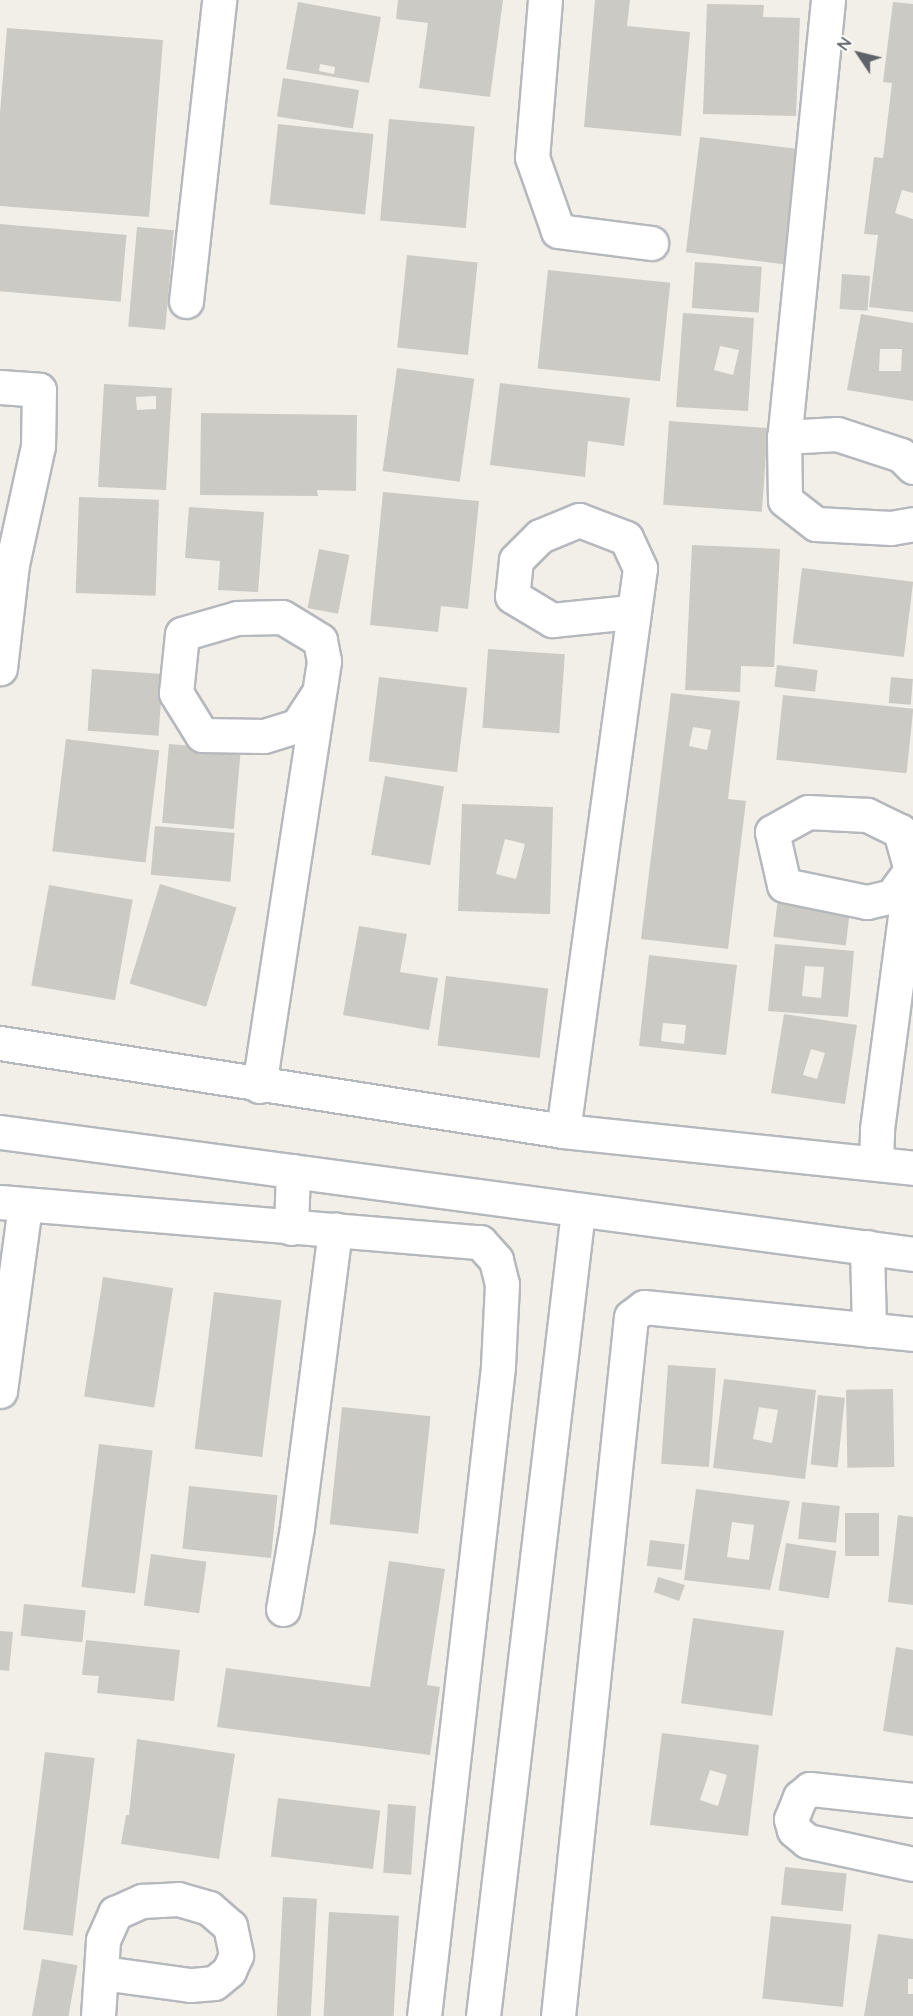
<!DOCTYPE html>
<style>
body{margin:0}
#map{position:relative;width:913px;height:2016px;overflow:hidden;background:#f1efe8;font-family:Quicksand,sans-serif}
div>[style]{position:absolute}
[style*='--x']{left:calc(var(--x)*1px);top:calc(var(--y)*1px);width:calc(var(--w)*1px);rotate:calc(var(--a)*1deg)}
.building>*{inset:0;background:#cccac5;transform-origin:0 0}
.roads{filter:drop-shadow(2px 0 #b5b8bc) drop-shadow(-2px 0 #b5b8bc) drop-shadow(0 2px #b5b8bc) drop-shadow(0 -2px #b5b8bc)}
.minor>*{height:33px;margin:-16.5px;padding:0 16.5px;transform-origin:16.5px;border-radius:16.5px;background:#fff}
span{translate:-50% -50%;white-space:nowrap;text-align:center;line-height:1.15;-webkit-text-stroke:4.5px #fff;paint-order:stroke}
.north{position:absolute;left:829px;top:24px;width:60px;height:60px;-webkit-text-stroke:4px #fff;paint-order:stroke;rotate:305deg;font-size:16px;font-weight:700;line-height:24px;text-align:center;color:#5f6368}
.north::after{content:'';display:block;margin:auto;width:21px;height:27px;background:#5f6368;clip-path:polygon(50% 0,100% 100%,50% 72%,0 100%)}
</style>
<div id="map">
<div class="building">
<i style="clip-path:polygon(398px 0,503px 0,490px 97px,419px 88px,428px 23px,396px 19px)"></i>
<i style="clip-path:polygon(595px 0,630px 0,627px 26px,690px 32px,681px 136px,584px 127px)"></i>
<i style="clip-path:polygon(evenodd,298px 2px,381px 17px,369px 83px,286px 69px,298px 2px,320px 64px,335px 67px,334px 74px,319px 71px,320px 64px)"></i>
<i style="clip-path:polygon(893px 2px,913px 4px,913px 193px,902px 190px,895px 213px,913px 219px,913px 312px,869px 307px,878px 235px,864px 234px,874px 157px,883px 158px,892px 83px,883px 82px)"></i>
<i style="clip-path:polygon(707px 4px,764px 5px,763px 17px,800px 18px,796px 116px,703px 114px)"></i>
<i style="clip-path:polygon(7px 28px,163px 40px,149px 217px,0 206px,0 113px)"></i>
<i style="left:283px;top:78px;width:77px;height:39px;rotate:9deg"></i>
<i style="left:389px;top:119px;width:86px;height:102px;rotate:5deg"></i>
<i style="left:278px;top:124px;width:96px;height:81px;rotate:6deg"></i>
<i style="left:700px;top:137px;width:107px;height:116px;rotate:7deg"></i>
<i style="left:0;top:224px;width:127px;height:67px;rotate:5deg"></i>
<i style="left:137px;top:227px;width:37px;height:100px;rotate:5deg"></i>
<i style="left:407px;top:255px;width:71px;height:93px;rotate:6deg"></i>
<i style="left:695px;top:262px;width:67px;height:46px;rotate:4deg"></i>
<i style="left:548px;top:270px;width:123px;height:99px;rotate:6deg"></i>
<i style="left:842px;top:274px;width:28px;height:35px;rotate:4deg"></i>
<i style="clip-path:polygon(evenodd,683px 313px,754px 318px,748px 411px,676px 407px,683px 313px,720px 346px,739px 350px,733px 375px,714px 370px,720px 346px)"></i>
<i style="clip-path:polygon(evenodd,861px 314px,913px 323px,913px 401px,847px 390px,861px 314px,880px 349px,902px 349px,901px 371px,879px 371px,880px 349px)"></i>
<i style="left:397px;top:368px;width:78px;height:104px;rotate:8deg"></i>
<i style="clip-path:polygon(500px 383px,630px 398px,624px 446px,588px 441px,585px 477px,490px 465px)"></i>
<i style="clip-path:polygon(evenodd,104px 384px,172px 388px,166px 490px,98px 487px,104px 384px,156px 396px,156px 409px,137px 410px,136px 397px,156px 396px)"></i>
<i style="clip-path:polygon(201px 413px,357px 415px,356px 491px,317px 490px,318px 496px,200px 495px)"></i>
<i style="left:669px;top:421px;width:99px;height:84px;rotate:4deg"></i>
<i style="clip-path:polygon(383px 492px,479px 501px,468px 609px,441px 606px,438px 632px,370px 625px)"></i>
<i style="left:79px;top:497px;width:80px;height:96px;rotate:2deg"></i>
<i style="clip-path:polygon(189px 507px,264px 512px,258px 592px,218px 590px,220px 561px,185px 558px)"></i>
<i style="clip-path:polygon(692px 545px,780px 549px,774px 667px,741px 666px,740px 692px,685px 690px)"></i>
<i style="left:319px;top:549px;width:31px;height:60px;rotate:11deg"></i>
<i style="left:802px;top:568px;width:112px;height:76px;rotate:7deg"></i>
<i style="left:488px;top:649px;width:77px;height:79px;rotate:4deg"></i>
<i style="left:777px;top:665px;width:41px;height:22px;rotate:7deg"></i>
<i style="left:92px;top:669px;width:71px;height:62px;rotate:4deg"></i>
<i style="left:379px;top:677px;width:89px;height:85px;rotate:7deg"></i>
<i style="left:891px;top:677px;width:22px;height:26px;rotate:5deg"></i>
<i style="clip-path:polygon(evenodd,671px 693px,740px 701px,728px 799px,746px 801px,728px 949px,641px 939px,671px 693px,693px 727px,711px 730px,707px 750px,689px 746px,693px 727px)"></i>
<i style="left:783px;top:695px;width:131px;height:65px;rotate:6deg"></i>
<i style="left:66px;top:739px;width:94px;height:113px;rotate:7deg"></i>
<i style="left:169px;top:744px;width:72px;height:79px;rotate:5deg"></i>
<i style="left:385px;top:776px;width:60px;height:80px;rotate:10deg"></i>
<i style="clip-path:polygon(evenodd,462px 804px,553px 807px,550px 914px,458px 911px,462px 804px,505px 839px,525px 844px,516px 879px,496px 874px,505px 839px)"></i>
<i style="left:155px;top:826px;width:80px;height:49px;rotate:5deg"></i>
<i style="left:160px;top:884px;width:80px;height:104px;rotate:17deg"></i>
<i style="left:49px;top:885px;width:85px;height:102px;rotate:10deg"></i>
<i style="left:778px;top:898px;width:73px;height:39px;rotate:7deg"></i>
<i style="clip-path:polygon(359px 926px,407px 934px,400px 972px,438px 978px,429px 1030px,343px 1015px)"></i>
<i style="clip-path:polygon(evenodd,775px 944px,854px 951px,848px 1017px,768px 1011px,775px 944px,805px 966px,824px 967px,821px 998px,802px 996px,805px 966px)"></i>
<i style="clip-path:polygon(evenodd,649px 955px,737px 965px,726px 1055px,639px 1046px,649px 955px,663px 1023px,686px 1025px,684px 1044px,661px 1041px,663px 1023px)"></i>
<i style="left:446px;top:976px;width:103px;height:70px;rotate:7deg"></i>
<i style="clip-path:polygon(evenodd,784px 1014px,857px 1025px,845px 1104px,771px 1093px,784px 1014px,811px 1049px,825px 1053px,817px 1079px,803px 1075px,811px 1049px)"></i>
<i style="left:103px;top:1277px;width:71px;height:121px;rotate:9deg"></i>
<i style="left:214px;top:1292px;width:68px;height:158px;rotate:7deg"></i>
<i style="left:668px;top:1365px;width:48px;height:99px;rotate:4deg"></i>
<i style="clip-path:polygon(evenodd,724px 1379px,816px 1390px,805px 1479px,713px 1468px,724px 1379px,759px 1407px,778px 1410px,772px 1443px,753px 1439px,759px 1407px)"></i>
<i style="left:893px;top:1389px;width:78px;height:47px;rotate:89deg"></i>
<i style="left:818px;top:1395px;width:27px;height:70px;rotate:6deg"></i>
<i style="left:342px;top:1407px;width:89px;height:118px;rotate:6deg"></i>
<i style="left:99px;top:1444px;width:54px;height:144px;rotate:7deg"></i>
<i style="left:189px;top:1486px;width:89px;height:63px;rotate:6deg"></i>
<i style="clip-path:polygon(evenodd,696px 1489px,790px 1501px,770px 1590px,684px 1580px,696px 1489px,732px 1522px,754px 1525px,749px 1560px,727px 1557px,732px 1522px)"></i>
<i style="left:802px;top:1502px;width:38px;height:37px;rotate:6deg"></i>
<i style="left:879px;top:1513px;width:43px;height:34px;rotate:90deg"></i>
<i style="clip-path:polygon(898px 1515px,913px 1517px,913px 1605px,888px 1602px)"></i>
<i style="left:650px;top:1540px;width:35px;height:26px;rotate:7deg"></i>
<i style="left:786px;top:1543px;width:51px;height:48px;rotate:9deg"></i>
<i style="left:151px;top:1554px;width:56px;height:52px;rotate:8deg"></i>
<i style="clip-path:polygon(389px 1561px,445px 1569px,427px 1685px,440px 1687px,430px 1755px,217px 1727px,226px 1668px,370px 1687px)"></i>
<i style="clip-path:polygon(658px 1577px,685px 1585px,679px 1601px,654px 1592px)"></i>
<i style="left:24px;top:1604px;width:62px;height:32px;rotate:6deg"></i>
<i style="left:693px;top:1618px;width:92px;height:86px;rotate:8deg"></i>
<i style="clip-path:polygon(0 1631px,13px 1632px,9px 1671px,0 1670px)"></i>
<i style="clip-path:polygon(86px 1640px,180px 1650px,174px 1701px,97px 1693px,99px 1676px,82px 1675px)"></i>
<i style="clip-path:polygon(896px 1647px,913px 1650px,913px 1736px,883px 1731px)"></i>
<i style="clip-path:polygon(evenodd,662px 1733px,759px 1745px,748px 1836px,650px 1825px,662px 1733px,710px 1770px,727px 1775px,718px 1806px,700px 1800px,710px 1770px)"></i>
<i style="clip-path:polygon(137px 1739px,235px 1754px,219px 1859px,121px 1844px,126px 1815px,129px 1815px)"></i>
<i style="left:45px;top:1752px;width:50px;height:179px;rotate:7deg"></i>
<i style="left:278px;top:1798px;width:103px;height:59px;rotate:7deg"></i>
<i style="left:388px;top:1804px;width:28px;height:69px;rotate:4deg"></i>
<i style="left:785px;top:1867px;width:62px;height:38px;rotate:6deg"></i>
<i style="left:283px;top:1897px;width:34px;height:119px;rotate:3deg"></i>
<i style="left:329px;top:1912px;width:70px;height:104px;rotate:3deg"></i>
<i style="left:771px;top:1916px;width:81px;height:83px;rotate:6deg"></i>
<i style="clip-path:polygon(878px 1934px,913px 1939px,913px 1979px,908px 1979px,908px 1994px,913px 1994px,913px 2016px,864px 2016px)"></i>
<i style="left:42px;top:1959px;width:36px;height:58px;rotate:10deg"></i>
</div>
<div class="roads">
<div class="minor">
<i style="--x:545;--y:0;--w:158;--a:94.7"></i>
<i style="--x:532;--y:157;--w:78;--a:70.6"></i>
<i style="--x:558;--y:231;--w:94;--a:7.4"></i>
<i style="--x:828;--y:0;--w:439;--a:95.7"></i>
<i style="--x:784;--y:437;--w:63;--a:89.1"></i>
<i style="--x:785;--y:500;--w:39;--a:38"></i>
<i style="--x:816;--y:524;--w:75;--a:3.1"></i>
<i style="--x:891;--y:528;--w:22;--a:-10"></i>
<i style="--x:186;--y:301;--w:303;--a:-83.7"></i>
<i style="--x:0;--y:387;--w:39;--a:4"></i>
<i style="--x:39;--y:390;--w:56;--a:91"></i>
<i style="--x:38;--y:446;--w:121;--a:102.4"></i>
<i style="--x:12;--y:564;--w:105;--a:96.6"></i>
<i style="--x:784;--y:437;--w:53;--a:-3.2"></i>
<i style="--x:837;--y:434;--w:67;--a:18.2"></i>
<i style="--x:901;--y:455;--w:17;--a:45"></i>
<i style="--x:0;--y:1043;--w:570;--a:8.88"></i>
<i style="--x:563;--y:1131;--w:352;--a:6"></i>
<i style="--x:259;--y:1086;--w:430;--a:-81.3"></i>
<i style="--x:324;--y:661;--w:21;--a:-101"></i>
<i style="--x:320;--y:640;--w:44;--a:-148.8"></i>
<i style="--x:282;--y:617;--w:45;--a:178.7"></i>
<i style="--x:237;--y:618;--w:57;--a:163.8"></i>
<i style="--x:182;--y:634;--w:59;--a:95.8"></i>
<i style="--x:176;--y:693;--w:49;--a:58.2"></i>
<i style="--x:202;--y:735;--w:62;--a:0.9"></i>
<i style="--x:264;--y:736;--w:34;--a:-17"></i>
<i style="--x:297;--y:726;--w:35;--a:-57"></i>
<i style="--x:563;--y:1131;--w:568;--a:-82.21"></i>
<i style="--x:640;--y:568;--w:33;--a:-115"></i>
<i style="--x:626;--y:538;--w:50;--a:-159"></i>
<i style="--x:579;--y:520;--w:42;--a:157.7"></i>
<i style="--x:540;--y:536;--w:34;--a:135"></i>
<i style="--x:516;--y:560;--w:36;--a:96"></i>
<i style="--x:512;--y:596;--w:47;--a:31"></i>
<i style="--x:552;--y:620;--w:79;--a:-5.8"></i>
<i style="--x:0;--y:1132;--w:921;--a:7.61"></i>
<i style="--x:876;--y:1162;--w:33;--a:-88"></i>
<i style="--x:877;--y:1129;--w:261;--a:-82.5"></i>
<i style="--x:911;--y:870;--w:41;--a:-105.8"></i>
<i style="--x:900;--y:831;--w:37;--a:-154"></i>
<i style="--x:867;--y:815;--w:59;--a:-177.1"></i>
<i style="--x:808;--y:812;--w:41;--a:150.9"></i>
<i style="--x:772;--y:832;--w:54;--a:77.2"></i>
<i style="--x:784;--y:885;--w:85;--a:11.6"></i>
<i style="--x:867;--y:902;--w:26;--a:-13"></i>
<i style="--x:892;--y:896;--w:32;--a:-54"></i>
<i style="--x:0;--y:1202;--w:482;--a:4.8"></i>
<i style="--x:480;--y:1242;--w:24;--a:48"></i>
<i style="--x:496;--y:1260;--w:25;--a:76"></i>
<i style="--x:502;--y:1284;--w:83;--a:92.8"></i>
<i style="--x:498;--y:1367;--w:653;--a:96.5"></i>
<i style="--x:291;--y:1228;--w:57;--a:-88"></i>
<i style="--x:867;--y:1247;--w:83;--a:88.6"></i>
<i style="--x:0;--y:1391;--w:186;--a:-82.3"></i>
<i style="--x:283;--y:1609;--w:83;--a:-80.3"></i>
<i style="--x:297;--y:1527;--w:300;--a:-82.7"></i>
<i style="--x:913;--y:1800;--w:104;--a:-173.9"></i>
<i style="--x:810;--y:1789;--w:13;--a:141"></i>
<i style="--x:800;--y:1797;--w:24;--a:112"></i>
<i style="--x:791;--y:1819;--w:11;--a:75"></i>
<i style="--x:794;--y:1830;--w:17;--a:40"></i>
<i style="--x:807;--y:1841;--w:108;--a:12.2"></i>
<i style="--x:98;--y:2016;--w:76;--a:-86.2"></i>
<i style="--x:103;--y:1940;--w:30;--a:-66"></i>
<i style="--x:115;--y:1913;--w:30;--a:-24"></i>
<i style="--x:142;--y:1901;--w:36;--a:-3"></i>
<i style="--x:178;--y:1899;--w:32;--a:16"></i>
<i style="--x:209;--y:1908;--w:28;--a:41"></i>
<i style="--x:230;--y:1926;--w:30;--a:78"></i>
<i style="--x:236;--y:1955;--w:17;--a:114"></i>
<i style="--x:229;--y:1971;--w:19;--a:141"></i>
<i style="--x:214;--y:1983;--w:24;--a:175"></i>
<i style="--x:190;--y:1985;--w:89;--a:-172.2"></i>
<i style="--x:483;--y:2016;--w:811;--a:-83.27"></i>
<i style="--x:558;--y:2016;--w:703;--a:-84.04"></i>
<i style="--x:631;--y:1317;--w:16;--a:-38"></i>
<i style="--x:644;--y:1307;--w:270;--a:5.7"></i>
</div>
</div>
<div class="north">N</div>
</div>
